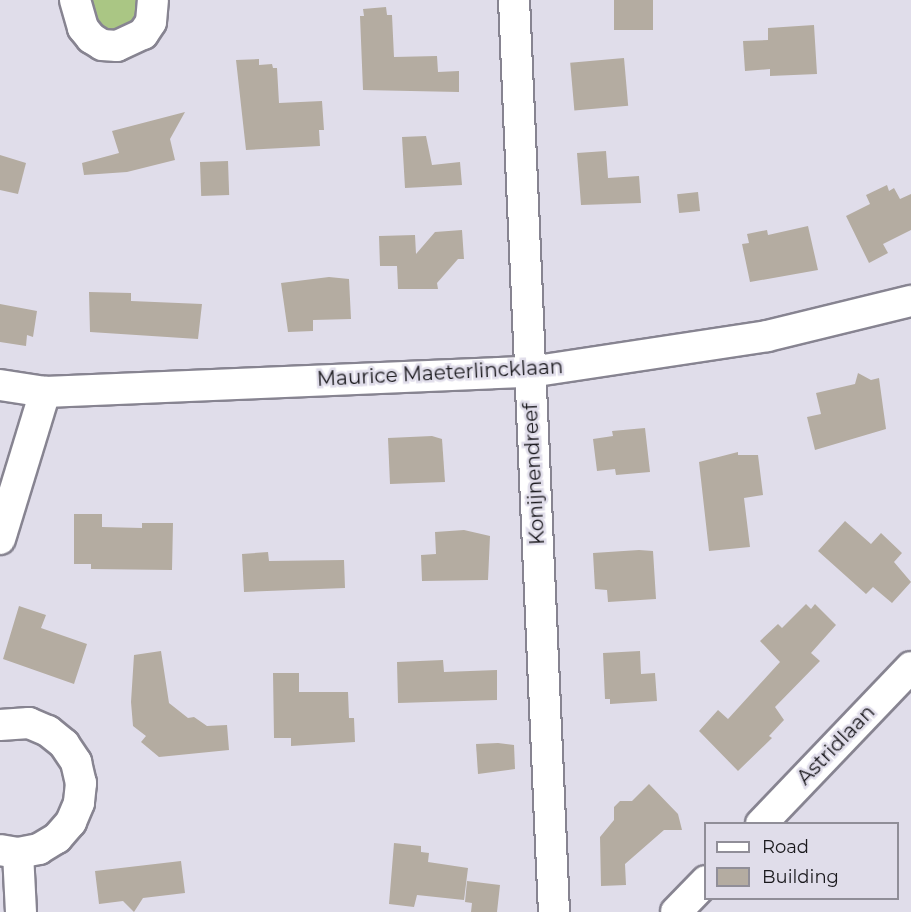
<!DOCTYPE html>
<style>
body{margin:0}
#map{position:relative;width:911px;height:912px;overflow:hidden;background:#e0ddea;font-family:Montserrat,sans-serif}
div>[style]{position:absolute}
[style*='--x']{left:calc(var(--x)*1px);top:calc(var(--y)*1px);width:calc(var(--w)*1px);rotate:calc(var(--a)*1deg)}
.green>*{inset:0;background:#aac684}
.building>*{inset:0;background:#b4aca1;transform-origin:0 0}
.roads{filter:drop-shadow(2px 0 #878491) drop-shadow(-2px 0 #878491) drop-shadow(0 2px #878491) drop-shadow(0 -2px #878491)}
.street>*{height:30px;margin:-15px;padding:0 15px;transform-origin:15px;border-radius:15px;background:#fff}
span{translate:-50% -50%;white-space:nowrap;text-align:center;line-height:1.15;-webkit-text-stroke:5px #e0ddea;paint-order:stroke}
.street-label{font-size:20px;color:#19181c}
.legend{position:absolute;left:704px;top:822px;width:195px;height:78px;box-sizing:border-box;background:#e0ddea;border:2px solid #908e98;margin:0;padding:8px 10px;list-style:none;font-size:18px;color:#19181c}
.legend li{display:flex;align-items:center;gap:12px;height:30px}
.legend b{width:30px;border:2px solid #908e98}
</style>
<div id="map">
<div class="green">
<i style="clip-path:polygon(84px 0,145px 0,144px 19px,105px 37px)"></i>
</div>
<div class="building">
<i style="left:614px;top:0;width:39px;height:30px"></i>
<i style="clip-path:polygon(386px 7px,387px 15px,392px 15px,394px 57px,437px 56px,438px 72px,459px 71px,459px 92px,363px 90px,360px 16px,364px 16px,363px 9px)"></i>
<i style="clip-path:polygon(814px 25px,817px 74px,770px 76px,770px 69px,745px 71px,743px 41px,768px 40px,768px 28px)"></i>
<i style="left:624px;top:58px;width:48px;height:54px;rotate:85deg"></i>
<i style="clip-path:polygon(259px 59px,259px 65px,272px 64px,273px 68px,277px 68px,279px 103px,322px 101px,324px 130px,319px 130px,320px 146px,246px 150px,236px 60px)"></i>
<i style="clip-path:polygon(185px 112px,170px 139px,175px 160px,127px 172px,84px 175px,82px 163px,119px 153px,112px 131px)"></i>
<i style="clip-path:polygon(426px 136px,432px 165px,460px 162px,462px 185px,405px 188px,402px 137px)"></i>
<i style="clip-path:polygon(606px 151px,608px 178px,639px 176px,641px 203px,581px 205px,577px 153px)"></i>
<i style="clip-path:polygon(0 155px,26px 163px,18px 194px,0 190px)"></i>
<i style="left:228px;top:161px;width:34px;height:28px;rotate:88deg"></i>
<i style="clip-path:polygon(887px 185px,889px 191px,894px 188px,900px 199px,911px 194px,911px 230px,883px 244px,888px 253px,869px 263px,846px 216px,870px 204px,866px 195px)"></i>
<i style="left:698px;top:192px;width:19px;height:21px;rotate:84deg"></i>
<i style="clip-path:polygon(808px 226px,818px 270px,750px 282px,742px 244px,749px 243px,747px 234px,767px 230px,768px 235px)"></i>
<i style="clip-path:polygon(462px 230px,464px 259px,458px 259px,437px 283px,438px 289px,398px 289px,397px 266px,380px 266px,379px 236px,415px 235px,416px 254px,435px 232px)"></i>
<i style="clip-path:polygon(329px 277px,349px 279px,351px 319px,313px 320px,313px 331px,288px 332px,281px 283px)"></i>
<i style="clip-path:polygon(89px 292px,131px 293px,131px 301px,202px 304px,198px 339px,90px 332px)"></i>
<i style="clip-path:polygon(0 304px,37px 311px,33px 337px,27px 335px,26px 346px,0 342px)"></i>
<i style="clip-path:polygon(858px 373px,871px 380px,879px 378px,886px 429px,815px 450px,807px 417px,821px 414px,816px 393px,855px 384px)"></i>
<i style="clip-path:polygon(645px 428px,650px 472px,616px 475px,615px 469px,597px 471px,593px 439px,613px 436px,612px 431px)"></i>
<i style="clip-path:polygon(432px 436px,442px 439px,445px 482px,390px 484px,388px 438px)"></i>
<i style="clip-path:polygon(738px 452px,738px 455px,758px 455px,763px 495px,744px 498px,750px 547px,709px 551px,699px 462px)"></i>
<i style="clip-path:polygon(74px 514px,102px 514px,102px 527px,142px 528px,142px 523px,173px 523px,172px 570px,91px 569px,91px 564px,74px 564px)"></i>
<i style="clip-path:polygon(845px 521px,871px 544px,881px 533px,902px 553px,894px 562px,911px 582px,892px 603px,873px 587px,866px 594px,818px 551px)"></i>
<i style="clip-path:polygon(464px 530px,490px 536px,488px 580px,422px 581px,421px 555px,436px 554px,435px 532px)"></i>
<i style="clip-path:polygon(639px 550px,653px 551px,656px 599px,608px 602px,607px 590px,595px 589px,593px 553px)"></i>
<i style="clip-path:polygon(268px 552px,269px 561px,344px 560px,345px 588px,244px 592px,242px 554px)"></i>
<i style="clip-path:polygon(806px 604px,811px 609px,815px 604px,836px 625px,811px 653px,820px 661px,775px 707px,784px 720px,769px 736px,772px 738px,738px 771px,699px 731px,718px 710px,728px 719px,780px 662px,760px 641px,778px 624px,782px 628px)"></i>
<i style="clip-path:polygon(19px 606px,46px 615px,41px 628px,87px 644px,74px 684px,3px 659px)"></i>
<i style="clip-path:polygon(161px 651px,169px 703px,188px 718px,194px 717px,207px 726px,227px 725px,229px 750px,159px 757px,141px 742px,146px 736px,133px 726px,131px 702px,134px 655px)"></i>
<i style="clip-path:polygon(640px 651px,641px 674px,655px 673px,657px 701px,610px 704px,610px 699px,605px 699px,603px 653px)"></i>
<i style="clip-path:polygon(443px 660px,444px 672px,497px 670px,497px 700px,398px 703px,397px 662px)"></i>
<i style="clip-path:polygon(273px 673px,299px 673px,299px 692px,348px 692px,349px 718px,354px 718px,355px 742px,291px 746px,291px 738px,274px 738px)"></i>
<i style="clip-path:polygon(498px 743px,514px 745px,515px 769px,478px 774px,476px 744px)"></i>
<i style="clip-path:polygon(649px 784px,678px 814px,682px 830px,664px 830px,625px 864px,626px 885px,601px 886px,600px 837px,614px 820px,614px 807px,620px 801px,632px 801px)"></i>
<i style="clip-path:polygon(394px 843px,421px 846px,421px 852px,429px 853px,428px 862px,468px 868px,464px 900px,417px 895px,414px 907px,389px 904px)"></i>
<i style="clip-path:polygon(181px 861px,185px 893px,143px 898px,134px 912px,123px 901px,99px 904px,95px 871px)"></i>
<i style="clip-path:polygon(467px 881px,500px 885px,497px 912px,471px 912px,472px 903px,465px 902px)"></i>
</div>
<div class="roads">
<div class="street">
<i style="--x:75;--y:0;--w:29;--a:74"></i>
<i style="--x:83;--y:28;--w:13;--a:51"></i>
<i style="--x:91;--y:38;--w:13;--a:32"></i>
<i style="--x:102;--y:45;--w:15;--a:4"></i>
<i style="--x:117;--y:46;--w:29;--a:-25"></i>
<i style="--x:143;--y:34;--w:14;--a:-56"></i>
<i style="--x:151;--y:22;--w:22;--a:-85"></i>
<i style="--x:514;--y:0;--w:913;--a:87.49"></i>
<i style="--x:0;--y:385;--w:46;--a:8.8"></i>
<i style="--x:45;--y:392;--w:485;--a:-2.4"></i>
<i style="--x:530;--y:372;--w:240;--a:-8.6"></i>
<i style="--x:767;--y:336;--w:148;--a:-13.7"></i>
<i style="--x:0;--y:539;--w:154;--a:-73"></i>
<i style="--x:0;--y:725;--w:29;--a:-4"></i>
<i style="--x:29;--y:723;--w:21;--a:23"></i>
<i style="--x:48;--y:731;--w:21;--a:39"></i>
<i style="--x:64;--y:744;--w:22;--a:56"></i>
<i style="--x:76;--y:762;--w:22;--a:77"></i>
<i style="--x:81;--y:783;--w:20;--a:96"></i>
<i style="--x:79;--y:803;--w:21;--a:113"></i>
<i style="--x:71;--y:822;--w:21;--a:131"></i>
<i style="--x:57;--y:838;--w:21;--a:149"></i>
<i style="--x:39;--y:849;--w:21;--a:169"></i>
<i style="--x:18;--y:853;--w:18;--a:-171"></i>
<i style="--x:761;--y:824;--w:217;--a:-46.3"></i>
<i style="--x:18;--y:853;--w:59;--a:87.1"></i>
<i style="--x:676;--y:912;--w:43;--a:-45.9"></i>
</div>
</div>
<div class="street-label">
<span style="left:440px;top:373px;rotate:-3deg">Maurice Maeterlincklaan</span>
<span style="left:534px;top:474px;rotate:-93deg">Konijnendreef</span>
<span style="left:836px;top:745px;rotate:-46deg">Astridlaan</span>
</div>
<ul class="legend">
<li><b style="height:8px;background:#fff"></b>Road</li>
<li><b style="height:16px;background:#b4aca1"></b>Building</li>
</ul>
</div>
